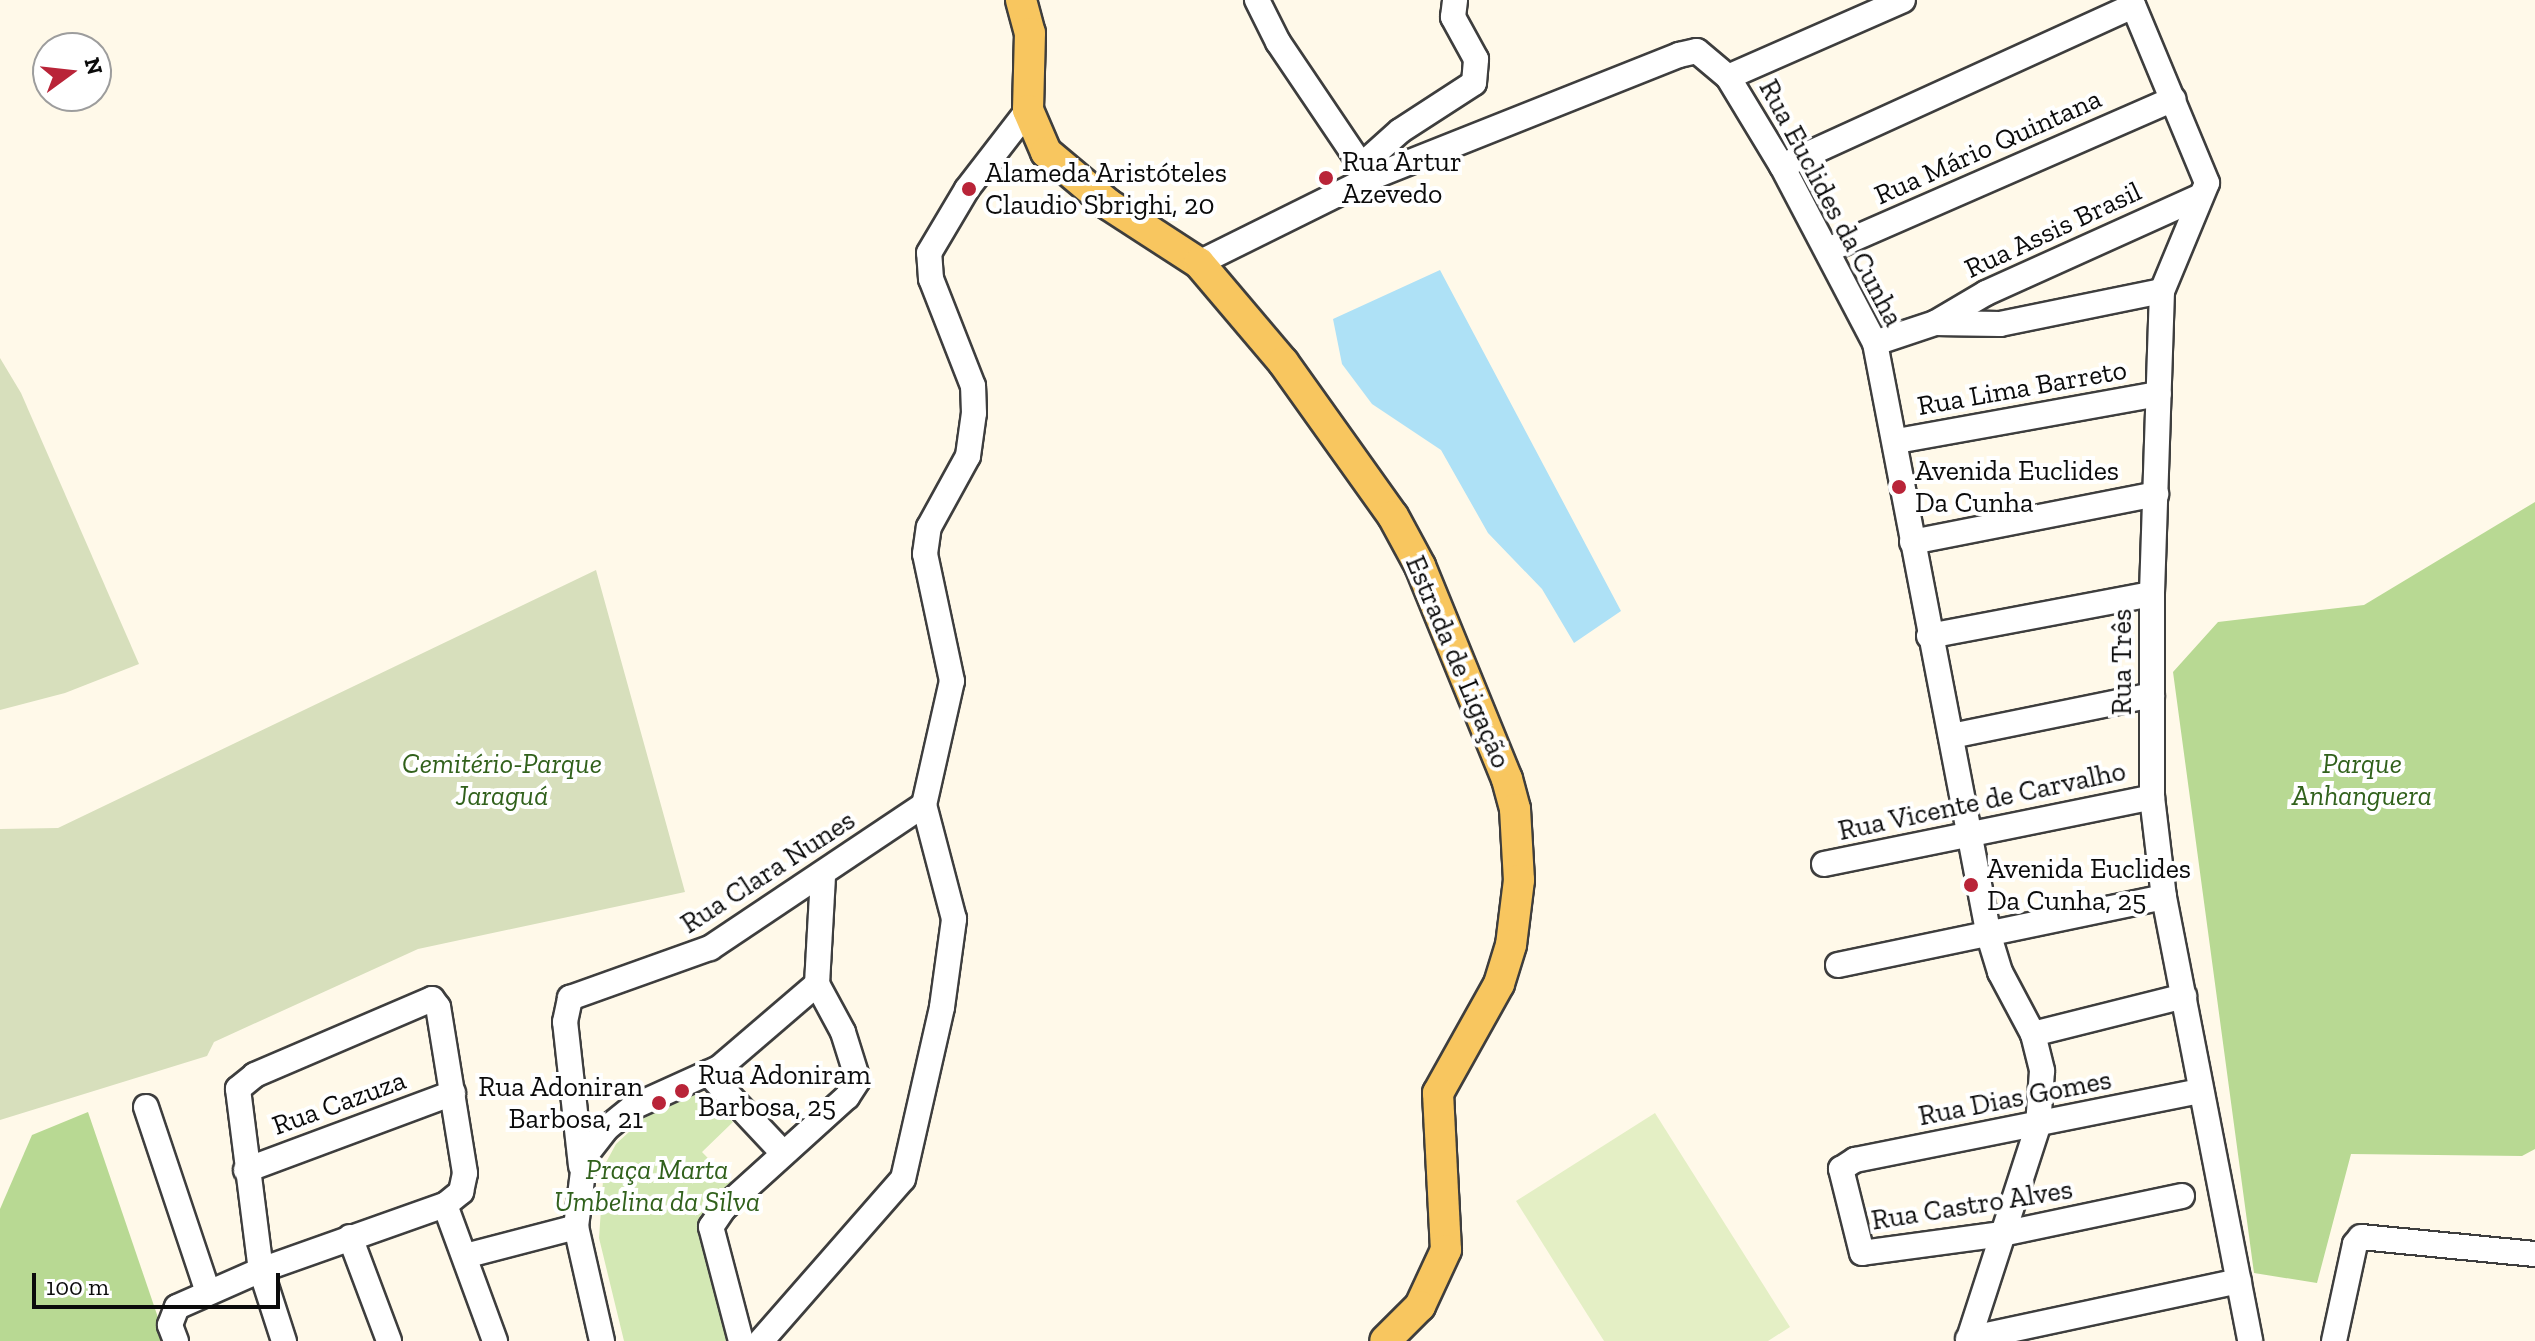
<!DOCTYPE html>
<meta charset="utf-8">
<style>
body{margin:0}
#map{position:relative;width:2535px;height:1341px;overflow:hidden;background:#fff9e9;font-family:"Zilla Slab",serif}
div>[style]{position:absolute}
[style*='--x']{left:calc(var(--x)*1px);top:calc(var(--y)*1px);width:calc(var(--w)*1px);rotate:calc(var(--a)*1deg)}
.green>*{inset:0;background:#d3e8b4}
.forest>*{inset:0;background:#b8d993}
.cemetery>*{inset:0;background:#d7dfbc}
.pitch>*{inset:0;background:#e4efc5}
.water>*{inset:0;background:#aee1f6}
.roads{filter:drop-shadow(2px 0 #3e3e3e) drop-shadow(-2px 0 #3e3e3e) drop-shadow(0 2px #3e3e3e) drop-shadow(0 -2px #3e3e3e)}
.minor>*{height:24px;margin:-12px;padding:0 12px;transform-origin:12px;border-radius:12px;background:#fff}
.major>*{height:30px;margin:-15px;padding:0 15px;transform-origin:15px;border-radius:15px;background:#f8c65f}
.dots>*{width:22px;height:22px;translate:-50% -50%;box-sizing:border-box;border:4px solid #fff;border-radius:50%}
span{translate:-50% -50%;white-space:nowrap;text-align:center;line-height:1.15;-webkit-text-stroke:8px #fff;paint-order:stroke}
.street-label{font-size:28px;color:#0b0b0b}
.poi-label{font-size:28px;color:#0b0b0b}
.left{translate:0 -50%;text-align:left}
.right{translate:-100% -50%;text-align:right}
.park-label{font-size:28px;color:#31611c;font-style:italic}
.north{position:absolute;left:32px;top:32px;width:80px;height:80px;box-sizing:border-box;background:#fff;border:2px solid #9d9d9d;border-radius:50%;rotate:75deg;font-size:22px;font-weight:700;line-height:32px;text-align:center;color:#0b0b0b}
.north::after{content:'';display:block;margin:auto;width:28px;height:36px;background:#b92438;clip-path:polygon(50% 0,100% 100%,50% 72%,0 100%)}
.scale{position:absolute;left:32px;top:1273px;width:248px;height:36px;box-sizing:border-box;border:4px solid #0b0b0b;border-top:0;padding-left:10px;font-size:24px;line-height:28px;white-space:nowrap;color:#0b0b0b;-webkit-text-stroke:6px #fff;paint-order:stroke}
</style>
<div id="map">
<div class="green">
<i style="clip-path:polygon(692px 1090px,706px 1096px,733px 1122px,702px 1152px,735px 1186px,701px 1230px,731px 1341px,624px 1341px,599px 1238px,604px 1166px,616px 1144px,643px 1119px)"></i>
</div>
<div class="forest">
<i style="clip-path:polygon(2535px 502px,2535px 1149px,2522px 1156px,2351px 1154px,2317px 1283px,2254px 1273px,2173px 672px,2218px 622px,2364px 605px)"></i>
<i style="clip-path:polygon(88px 1112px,166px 1341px,0 1341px,0 1209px,32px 1135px)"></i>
</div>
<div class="cemetery">
<i style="clip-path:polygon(0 358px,21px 393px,139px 664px,65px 693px,0 710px)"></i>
<i style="clip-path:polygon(596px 570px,685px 892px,418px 949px,214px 1042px,207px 1056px,0 1120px,0 829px,58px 828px)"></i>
</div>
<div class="pitch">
<i style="clip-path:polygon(1655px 1113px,1790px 1327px,1768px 1341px,1604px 1341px,1516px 1201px)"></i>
</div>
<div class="water">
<i style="clip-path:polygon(1440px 270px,1621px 611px,1574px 643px,1542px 589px,1488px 533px,1441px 450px,1372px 404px,1342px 364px,1333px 319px)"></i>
</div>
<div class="roads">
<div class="minor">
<i style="--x:1257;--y:0;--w:47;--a:63.4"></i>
<i style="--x:1278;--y:42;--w:163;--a:56"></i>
<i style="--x:2131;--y:0;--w:198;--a:67.4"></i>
<i style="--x:2207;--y:183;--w:117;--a:112.6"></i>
<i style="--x:2162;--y:291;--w:303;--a:91.9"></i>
<i style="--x:2152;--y:594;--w:203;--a:90"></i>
<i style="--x:2152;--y:797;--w:101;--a:83.2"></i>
<i style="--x:2164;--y:897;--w:452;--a:79"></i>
<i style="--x:1728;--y:77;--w:191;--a:-23.7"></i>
<i style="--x:1361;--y:166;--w:52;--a:-41.9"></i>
<i style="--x:1400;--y:131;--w:88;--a:-33"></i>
<i style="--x:1474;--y:83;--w:24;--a:-85"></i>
<i style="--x:1476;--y:59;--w:48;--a:-118.7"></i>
<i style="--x:1453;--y:17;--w:17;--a:-83"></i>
<i style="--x:1782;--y:166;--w:386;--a:-24.5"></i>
<i style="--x:1828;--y:250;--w:377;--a:-23.6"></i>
<i style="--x:1199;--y:263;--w:191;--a:-26.4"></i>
<i style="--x:1370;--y:178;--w:333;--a:-21.7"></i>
<i style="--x:1679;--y:55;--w:18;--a:-13"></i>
<i style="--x:1697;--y:51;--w:40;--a:40"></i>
<i style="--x:1728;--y:77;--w:104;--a:58.8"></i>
<i style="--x:1782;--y:166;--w:200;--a:62.3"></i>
<i style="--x:1875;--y:343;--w:604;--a:79.12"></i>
<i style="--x:1989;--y:936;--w:38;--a:73"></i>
<i style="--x:2000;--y:972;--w:70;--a:62"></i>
<i style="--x:2033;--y:1034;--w:38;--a:76"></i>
<i style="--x:2042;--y:1071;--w:55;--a:94.2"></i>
<i style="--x:2038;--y:1126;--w:226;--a:108"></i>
<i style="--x:1935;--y:323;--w:59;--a:-30.5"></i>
<i style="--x:1986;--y:293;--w:234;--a:-24.3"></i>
<i style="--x:1875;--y:343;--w:63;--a:-18.4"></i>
<i style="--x:1935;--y:323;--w:65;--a:0.9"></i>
<i style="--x:2000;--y:324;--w:165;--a:-11.5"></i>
<i style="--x:1897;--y:441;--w:266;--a:-10.2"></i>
<i style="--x:1912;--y:542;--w:249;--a:-11.1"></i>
<i style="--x:1929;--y:636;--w:227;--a:-10.7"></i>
<i style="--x:1951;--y:736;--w:205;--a:-11.5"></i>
<i style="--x:1824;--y:864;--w:335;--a:-11.5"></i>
<i style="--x:1838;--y:965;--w:333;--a:-11.8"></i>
<i style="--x:2033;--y:1034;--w:156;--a:-14.1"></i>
<i style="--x:708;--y:1073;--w:110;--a:46.8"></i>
<i style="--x:146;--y:1107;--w:195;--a:71.5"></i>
<i style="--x:581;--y:1166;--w:145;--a:-96.3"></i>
<i style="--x:565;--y:1022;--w:25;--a:-78"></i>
<i style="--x:570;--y:998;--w:149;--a:-19.7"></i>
<i style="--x:710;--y:948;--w:257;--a:-33.8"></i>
<i style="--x:246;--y:1170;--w:221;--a:-20.4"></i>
<i style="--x:2182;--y:1196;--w:184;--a:168.1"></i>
<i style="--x:2002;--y:1234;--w:141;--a:172.3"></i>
<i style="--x:1862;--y:1253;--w:87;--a:-104"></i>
<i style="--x:1841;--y:1169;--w:17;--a:-33"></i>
<i style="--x:1855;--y:1160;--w:353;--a:-11.3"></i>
<i style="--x:445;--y:1205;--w:145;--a:69.8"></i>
<i style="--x:350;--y:1237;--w:111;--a:69.4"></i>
<i style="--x:465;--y:1256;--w:115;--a:-14.6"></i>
<i style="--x:1968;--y:1339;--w:277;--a:-12.1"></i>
<i style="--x:176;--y:1341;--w:17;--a:-111"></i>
<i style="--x:170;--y:1325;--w:19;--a:-69"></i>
<i style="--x:177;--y:1307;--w:92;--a:-23.8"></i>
<i style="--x:261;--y:1270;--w:195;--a:-19.5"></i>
<i style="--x:445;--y:1205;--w:21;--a:-39"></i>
<i style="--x:461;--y:1192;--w:19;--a:-78"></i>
<i style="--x:465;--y:1173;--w:168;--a:-99.2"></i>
<i style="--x:438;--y:1007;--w:10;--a:-127"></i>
<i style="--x:432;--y:999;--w:193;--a:156.8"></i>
<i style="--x:255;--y:1075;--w:22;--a:141"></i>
<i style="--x:238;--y:1089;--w:182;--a:82.8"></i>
<i style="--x:261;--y:1270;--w:75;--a:72.1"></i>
<i style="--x:602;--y:1341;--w:117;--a:-102.8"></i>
<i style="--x:576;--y:1227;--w:72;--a:-82.8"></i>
<i style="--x:585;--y:1156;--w:36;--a:-52"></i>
<i style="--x:607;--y:1128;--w:33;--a:-39"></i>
<i style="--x:633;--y:1107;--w:94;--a:-24.4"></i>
<i style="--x:719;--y:1068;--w:129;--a:-40.6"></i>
<i style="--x:741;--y:1341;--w:118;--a:-104.7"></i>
<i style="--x:711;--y:1227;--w:23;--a:-56"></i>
<i style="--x:724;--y:1208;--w:166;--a:-42.1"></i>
<i style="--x:847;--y:1097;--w:20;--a:-57"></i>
<i style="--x:858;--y:1080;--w:50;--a:-107.4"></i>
<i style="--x:843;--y:1032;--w:55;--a:-118.4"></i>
<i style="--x:817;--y:984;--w:108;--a:-86.8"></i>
<i style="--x:761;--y:1341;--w:215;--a:-48.8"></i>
<i style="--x:903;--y:1179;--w:176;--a:-77.2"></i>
<i style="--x:942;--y:1007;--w:89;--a:-82.2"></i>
<i style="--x:954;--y:919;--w:118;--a:-104.7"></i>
<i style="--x:924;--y:805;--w:127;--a:-77.3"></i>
<i style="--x:952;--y:681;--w:130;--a:-102"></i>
<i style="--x:925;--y:554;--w:27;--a:-82"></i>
<i style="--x:929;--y:527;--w:81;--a:-61.2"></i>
<i style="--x:968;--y:456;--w:43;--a:-82.1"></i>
<i style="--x:974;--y:413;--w:27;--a:-92"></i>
<i style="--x:973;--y:386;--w:115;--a:-111.4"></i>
<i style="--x:931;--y:279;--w:26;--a:-94"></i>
<i style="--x:929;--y:253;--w:74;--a:-59.3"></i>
<i style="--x:967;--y:189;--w:100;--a:-52.3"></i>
<i style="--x:2334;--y:1341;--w:99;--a:-77.8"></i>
<i style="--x:2355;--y:1244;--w:9;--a:-49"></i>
<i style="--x:2361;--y:1237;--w:175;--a:5.6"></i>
</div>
<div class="major">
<i style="--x:1021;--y:0;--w:34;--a:75"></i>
<i style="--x:1030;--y:33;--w:77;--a:91.5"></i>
<i style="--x:1028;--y:110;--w:46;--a:66.8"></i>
<i style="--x:1046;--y:152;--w:81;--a:40"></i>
<i style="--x:1108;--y:204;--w:108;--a:33"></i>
<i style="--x:1199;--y:263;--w:130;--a:49.7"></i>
<i style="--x:1283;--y:362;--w:189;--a:54.5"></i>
<i style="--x:1393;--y:516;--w:57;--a:61.6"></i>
<i style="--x:1420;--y:566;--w:230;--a:67.8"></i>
<i style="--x:1507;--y:779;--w:31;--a:75"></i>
<i style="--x:1515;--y:809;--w:71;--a:86.8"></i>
<i style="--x:1519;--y:880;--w:65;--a:97"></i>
<i style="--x:1511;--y:945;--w:41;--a:107.1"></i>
<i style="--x:1499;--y:984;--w:125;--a:119.2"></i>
<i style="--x:1438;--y:1093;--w:157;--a:87.1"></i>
<i style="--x:1446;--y:1250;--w:62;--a:114.9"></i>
<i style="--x:1420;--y:1306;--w:49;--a:135"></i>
</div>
</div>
<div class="dots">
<i style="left:1326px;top:178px;background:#b92438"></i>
<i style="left:969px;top:189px;background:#b92438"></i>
<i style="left:1899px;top:487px;background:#b92438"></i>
<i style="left:1971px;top:885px;background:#b92438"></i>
<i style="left:682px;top:1091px;background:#b92438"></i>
<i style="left:659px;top:1103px;background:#b92438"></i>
</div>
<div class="street-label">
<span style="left:1988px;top:147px;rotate:-24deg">Rua Mário Quintana</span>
<span style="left:1831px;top:203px;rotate:62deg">Rua Euclides da Cunha</span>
<span style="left:2053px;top:230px;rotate:-25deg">Rua Assis Brasil</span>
<span style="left:2022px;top:388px;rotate:-10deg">Rua Lima Barreto</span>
<span style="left:1458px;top:662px;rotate:67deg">Estrada de Ligação</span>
<span style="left:2122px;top:662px;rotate:-90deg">Rua Três</span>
<span style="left:1982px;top:801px;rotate:-12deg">Rua Vicente de Carvalho</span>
<span style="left:768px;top:872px;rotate:-33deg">Rua Clara Nunes</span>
<span style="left:2015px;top:1098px;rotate:-11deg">Rua Dias Gomes</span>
<span style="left:339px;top:1103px;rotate:-20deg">Rua Cazuza</span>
<span style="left:1972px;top:1205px;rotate:-9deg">Rua Castro Alves</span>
</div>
<div class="poi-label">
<span class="left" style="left:1342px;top:178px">Rua Artur<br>Azevedo</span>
<span class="left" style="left:985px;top:189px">Alameda Aristóteles<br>Claudio Sbrighi, 20</span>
<span class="left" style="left:1915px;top:487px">Avenida Euclides<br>Da Cunha</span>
<span class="left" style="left:1987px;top:885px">Avenida Euclides<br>Da Cunha, 25</span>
<span class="left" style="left:698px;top:1091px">Rua Adoniram<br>Barbosa, 25</span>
<span class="right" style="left:643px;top:1103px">Rua Adoniran<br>Barbosa, 21</span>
</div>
<div class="park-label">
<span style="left:502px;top:780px">Cemitério-Parque<br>Jaraguá</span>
<span style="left:2362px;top:780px">Parque<br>Anhanguera</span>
<span style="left:657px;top:1186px">Praça Marta<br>Umbelina da Silva</span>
</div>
<div class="north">N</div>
<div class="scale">100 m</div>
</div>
